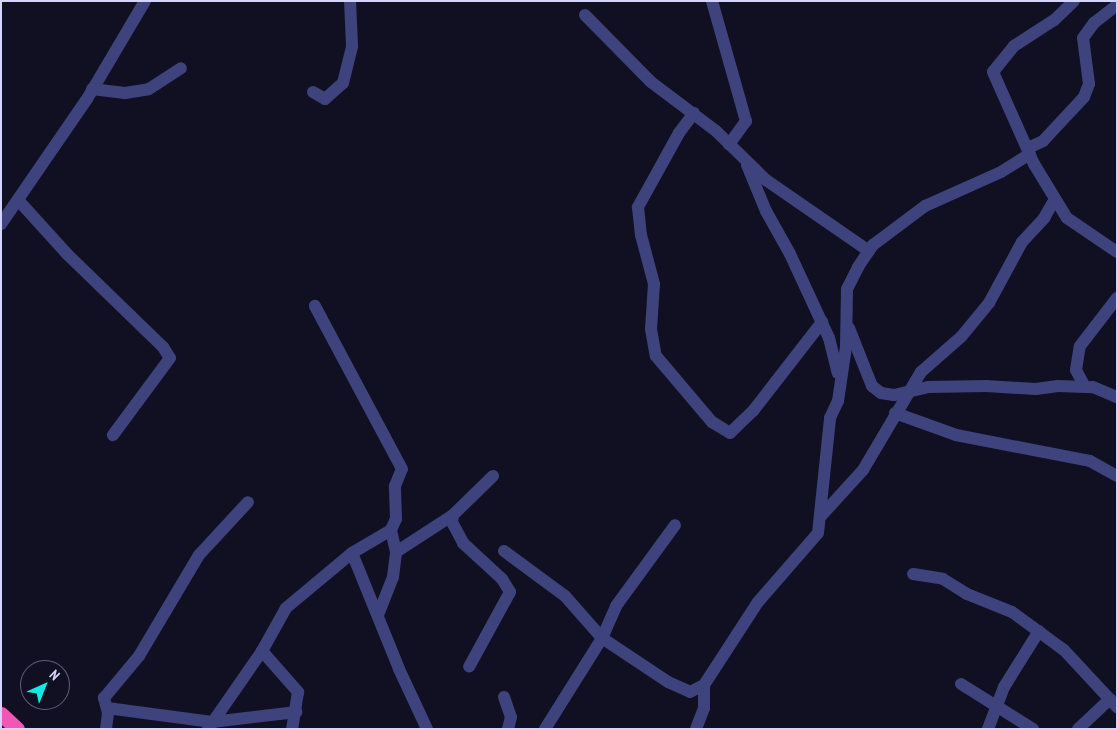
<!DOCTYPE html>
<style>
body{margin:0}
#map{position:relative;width:1118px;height:730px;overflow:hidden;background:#111022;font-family:"PT Sans Narrow",sans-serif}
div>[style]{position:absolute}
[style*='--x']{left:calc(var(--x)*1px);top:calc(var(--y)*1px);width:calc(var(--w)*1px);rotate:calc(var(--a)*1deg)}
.minor>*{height:12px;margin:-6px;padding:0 6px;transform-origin:6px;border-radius:6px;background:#3e437d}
.highway>*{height:15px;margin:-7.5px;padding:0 7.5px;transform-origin:7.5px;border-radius:7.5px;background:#f258b3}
span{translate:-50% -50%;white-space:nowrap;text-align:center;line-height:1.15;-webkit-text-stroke:4.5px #111022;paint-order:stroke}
.frame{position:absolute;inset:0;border:2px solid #d4d4fc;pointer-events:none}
.north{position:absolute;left:20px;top:660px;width:50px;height:50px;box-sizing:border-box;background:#111022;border:1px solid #5f5e79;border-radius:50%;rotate:44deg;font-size:14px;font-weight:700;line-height:20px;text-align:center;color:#d4d4fc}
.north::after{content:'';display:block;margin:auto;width:18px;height:22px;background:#12e9e6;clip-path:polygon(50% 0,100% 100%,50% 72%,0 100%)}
</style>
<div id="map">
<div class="minor">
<i style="--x:712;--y:1;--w:125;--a:74.2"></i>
<i style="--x:746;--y:121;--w:29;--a:126"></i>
<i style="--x:1074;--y:1;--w:28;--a:136"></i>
<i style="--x:1054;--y:20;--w:48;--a:147"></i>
<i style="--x:1014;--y:46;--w:33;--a:129"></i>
<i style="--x:993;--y:72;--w:101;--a:66"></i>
<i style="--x:1034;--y:164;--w:63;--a:58.6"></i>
<i style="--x:1067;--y:218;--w:60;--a:34.2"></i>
<i style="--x:585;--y:15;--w:94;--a:45.4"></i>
<i style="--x:651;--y:82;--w:81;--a:37"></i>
<i style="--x:716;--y:131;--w:70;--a:44.4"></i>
<i style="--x:766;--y:180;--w:125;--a:34.6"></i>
<i style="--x:92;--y:89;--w:33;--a:7"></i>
<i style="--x:125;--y:93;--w:24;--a:-9"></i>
<i style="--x:149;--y:89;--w:38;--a:-33"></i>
<i style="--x:313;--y:92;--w:14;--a:30"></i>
<i style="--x:325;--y:99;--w:24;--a:-42"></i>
<i style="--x:343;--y:83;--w:38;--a:-76"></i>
<i style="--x:352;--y:46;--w:45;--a:-92.5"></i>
<i style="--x:694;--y:113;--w:25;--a:127"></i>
<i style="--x:679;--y:133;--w:85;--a:119"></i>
<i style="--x:638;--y:207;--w:28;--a:84"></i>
<i style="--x:641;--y:235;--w:51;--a:75.1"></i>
<i style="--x:654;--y:284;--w:45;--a:93.8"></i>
<i style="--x:651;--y:329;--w:27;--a:80"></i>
<i style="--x:656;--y:356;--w:87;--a:49.7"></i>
<i style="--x:712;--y:422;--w:21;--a:31"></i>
<i style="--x:730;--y:433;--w:32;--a:-44"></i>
<i style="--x:753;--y:411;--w:113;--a:-52.2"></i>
<i style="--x:1028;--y:148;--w:17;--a:-25"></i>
<i style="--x:1043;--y:141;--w:60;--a:-47"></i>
<i style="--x:1084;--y:97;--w:14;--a:-69"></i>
<i style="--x:1089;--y:84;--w:46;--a:-97.4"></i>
<i style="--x:1083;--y:38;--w:19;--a:-54"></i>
<i style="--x:1094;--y:23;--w:29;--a:-38"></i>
<i style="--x:747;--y:165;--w:50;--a:67.6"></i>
<i style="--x:766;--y:211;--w:49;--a:60.8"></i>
<i style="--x:790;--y:254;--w:93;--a:65.1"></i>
<i style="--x:829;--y:338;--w:36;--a:76"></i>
<i style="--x:19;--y:201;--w:72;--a:47.8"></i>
<i style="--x:67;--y:254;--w:134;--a:44.1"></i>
<i style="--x:163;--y:347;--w:13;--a:58"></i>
<i style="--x:170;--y:358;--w:96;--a:126.5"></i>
<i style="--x:1;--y:224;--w:152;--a:-55.5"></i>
<i style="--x:87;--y:99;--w:114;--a:-59.4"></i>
<i style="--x:849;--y:328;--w:62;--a:68.4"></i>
<i style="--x:872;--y:386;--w:11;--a:38"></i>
<i style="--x:881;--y:393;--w:13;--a:9"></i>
<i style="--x:894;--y:395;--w:36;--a:-13"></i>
<i style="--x:929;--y:387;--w:57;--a:-1"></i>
<i style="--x:986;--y:386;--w:50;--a:3.4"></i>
<i style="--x:1036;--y:389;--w:22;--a:-8"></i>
<i style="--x:1058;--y:386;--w:35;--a:2"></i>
<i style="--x:1093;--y:387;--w:26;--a:23"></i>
<i style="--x:1085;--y:387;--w:19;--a:-118"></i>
<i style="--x:1076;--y:370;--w:24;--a:-81"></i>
<i style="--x:1080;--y:346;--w:61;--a:-52.4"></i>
<i style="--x:895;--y:413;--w:65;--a:19.8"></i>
<i style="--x:956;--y:435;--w:136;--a:11"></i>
<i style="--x:1090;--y:461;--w:31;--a:29"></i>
<i style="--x:453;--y:515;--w:7;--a:98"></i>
<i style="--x:452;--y:522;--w:24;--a:62"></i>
<i style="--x:463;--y:543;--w:53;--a:42.7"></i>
<i style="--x:502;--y:579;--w:15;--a:58"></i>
<i style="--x:510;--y:592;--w:85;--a:118.7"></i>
<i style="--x:821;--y:516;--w:62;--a:-47.6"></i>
<i style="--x:863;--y:470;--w:114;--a:-59.4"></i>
<i style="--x:921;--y:372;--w:53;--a:-41.2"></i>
<i style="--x:961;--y:337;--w:44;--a:-50.5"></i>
<i style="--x:989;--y:303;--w:69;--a:-61.6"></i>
<i style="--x:1022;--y:242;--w:33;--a:-47"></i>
<i style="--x:1044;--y:218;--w:22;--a:-60"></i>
<i style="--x:504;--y:551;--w:76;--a:36.4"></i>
<i style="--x:565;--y:596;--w:56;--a:48.6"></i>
<i style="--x:602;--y:638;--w:79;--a:33.7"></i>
<i style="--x:668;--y:682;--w:24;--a:24"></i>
<i style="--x:690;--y:692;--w:16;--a:-27"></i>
<i style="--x:704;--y:685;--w:99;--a:-57"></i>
<i style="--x:758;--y:602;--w:91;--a:-49"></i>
<i style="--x:818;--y:533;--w:116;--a:-84"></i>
<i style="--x:830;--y:418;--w:19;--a:-65"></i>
<i style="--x:838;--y:401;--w:55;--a:-81.6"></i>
<i style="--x:846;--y:347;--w:58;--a:-89"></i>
<i style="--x:847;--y:289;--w:25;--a:-63"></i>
<i style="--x:858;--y:267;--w:27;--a:-56"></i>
<i style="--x:873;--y:245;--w:65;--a:-36.9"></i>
<i style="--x:925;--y:206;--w:83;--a:-24.1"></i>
<i style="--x:1001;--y:172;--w:34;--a:-32"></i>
<i style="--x:396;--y:552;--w:68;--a:-33"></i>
<i style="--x:453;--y:515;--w:56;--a:-44.3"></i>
<i style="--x:352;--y:553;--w:125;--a:67.9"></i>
<i style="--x:399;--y:669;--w:66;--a:65"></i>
<i style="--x:913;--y:574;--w:30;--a:9"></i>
<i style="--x:943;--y:579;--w:28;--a:32"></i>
<i style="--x:967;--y:594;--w:48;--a:21.8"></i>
<i style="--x:1012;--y:612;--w:64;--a:36.2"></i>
<i style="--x:1064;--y:650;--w:78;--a:47.1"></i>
<i style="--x:378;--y:615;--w:41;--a:-68.5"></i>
<i style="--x:393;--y:577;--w:25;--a:-83"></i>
<i style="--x:396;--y:552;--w:23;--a:-103"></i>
<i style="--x:262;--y:651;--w:55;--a:48.7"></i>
<i style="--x:298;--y:692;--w:37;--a:99"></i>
<i style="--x:961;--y:684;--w:85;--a:32"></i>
<i style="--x:504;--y:697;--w:21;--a:71"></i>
<i style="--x:511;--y:717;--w:12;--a:104"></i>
<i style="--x:107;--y:708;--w:106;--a:7.6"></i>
<i style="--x:212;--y:722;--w:85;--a:-6.8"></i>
<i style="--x:106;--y:729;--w:16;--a:-83"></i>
<i style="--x:108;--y:713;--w:16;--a:-105"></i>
<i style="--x:104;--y:698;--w:55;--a:-50.2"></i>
<i style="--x:139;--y:656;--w:117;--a:-59.3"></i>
<i style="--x:199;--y:555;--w:72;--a:-47.2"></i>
<i style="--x:208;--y:729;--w:95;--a:-55.3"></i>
<i style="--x:262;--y:651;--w:49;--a:-60.8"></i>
<i style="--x:286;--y:608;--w:86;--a:-39.8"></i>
<i style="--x:352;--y:553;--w:45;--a:-30.5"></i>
<i style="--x:391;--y:530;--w:12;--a:-66"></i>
<i style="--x:396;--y:519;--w:33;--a:-92"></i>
<i style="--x:395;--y:486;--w:18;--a:-68"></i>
<i style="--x:402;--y:469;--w:185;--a:-118.1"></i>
<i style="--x:545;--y:729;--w:107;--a:-57.9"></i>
<i style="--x:602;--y:638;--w:35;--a:-66"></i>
<i style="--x:616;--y:606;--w:100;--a:-53.9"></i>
<i style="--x:696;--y:729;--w:22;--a:-69"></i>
<i style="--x:704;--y:708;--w:23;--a:-90"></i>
<i style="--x:988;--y:729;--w:45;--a:-69.1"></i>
<i style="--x:1004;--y:687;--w:66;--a:-58"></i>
<i style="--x:1078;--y:729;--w:44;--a:-43.2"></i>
</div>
<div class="highway">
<i style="--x:1;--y:714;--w:22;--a:43"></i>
</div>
<div class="frame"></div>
<div class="north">N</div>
</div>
